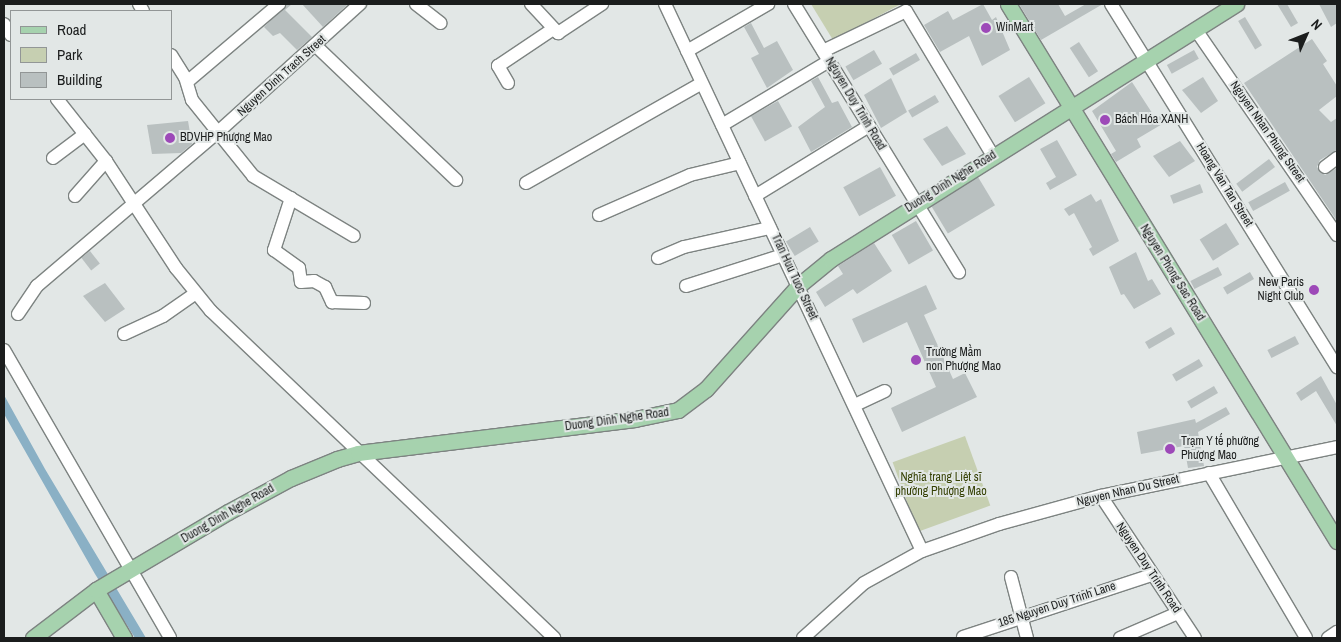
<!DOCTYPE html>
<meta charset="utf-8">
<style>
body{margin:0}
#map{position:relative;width:1341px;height:642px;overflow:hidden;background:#e2e7e6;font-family:"Archivo Narrow",sans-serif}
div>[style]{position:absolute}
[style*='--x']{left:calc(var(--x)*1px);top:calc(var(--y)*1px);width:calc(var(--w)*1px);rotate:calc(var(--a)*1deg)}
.green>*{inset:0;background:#c6cfb1;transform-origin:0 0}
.water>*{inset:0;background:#8ab0c5}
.building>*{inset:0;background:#b9c0c0;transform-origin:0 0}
.roads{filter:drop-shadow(1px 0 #7d8381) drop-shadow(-1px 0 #7d8381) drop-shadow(0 1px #7d8381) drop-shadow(0 -1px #7d8381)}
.minor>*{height:12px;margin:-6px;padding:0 6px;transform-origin:6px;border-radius:6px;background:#fff}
.major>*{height:15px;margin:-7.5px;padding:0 7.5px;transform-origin:7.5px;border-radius:7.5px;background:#a6d2ae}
.dots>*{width:14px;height:14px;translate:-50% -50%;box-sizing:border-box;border:2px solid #e2e7e6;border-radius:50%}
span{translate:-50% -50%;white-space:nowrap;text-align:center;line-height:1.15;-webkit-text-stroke:4px #e2e7e6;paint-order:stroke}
.poi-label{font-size:12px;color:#1b1d1d}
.left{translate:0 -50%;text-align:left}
.right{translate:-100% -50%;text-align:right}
.street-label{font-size:12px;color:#1b1d1d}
.park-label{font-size:12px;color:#364104}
.frame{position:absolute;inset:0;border:5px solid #1b1d1d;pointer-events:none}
.legend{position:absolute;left:10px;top:10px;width:162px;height:90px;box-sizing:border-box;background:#e2e7e6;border:1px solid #929696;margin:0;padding:6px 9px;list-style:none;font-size:15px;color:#1b1d1d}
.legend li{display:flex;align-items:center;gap:10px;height:25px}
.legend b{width:25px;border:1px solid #929696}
.north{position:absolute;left:1281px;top:10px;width:50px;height:50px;-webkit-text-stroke:4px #e2e7e6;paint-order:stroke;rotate:46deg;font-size:14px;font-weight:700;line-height:20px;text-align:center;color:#1b1d1d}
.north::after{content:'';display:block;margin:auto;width:18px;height:22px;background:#1b1d1d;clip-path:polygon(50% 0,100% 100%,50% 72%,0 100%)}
</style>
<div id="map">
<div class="green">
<i style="clip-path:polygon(811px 4px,901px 4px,833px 40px)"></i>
<i style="left:965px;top:436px;width:74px;height:77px;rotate:70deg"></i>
</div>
<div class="water">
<i style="clip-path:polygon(4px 395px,45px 469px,146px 638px,135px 638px,95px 574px,4px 414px)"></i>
</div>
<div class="building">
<i style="clip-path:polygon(287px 4px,292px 4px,285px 10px,312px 37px,297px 50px,280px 33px,273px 36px,264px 27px)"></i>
<i style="clip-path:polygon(302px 4px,348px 4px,323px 27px)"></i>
<i style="clip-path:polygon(983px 4px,992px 20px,996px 17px,1010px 50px,982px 66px,969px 36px,940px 52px,924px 25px,948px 11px,953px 20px)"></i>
<i style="clip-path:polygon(1019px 4px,1058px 4px,1065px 16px,1086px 4px,1103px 4px,1041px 40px)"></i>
<i style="clip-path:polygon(1277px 4px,1287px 4px,1298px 23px,1291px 27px)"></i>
<i style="clip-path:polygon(1319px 4px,1337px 4px,1337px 23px,1331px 27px)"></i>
<i style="left:1245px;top:17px;width:33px;height:8px;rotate:59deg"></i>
<i style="clip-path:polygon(751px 23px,764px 48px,777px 41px,793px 70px,767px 88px,751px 58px,759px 54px,744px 27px)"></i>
<i style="clip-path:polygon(1312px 39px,1327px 61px,1323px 64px,1337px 86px,1337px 96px,1319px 110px,1331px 122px,1337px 118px,1337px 150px,1320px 160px,1317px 167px,1325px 175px,1337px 168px,1337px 221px,1244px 83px)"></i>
<i style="left:1079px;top:42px;width:35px;height:11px;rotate:57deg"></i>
<i style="left:874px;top:50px;width:16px;height:33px;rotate:60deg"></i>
<i style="left:1194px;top:50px;width:10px;height:31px;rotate:61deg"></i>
<i style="left:916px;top:53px;width:8px;height:31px;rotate:60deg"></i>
<i style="clip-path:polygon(818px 77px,832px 103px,838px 101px,852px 127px,811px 152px,798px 127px,825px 107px,811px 81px)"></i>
<i style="left:1029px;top:77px;width:31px;height:36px;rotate:58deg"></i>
<i style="clip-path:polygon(1203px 77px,1218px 101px,1201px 113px,1182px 90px)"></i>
<i style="clip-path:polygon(891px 78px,907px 112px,881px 128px,864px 95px)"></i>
<i style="clip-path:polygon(1132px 82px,1156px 119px,1160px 116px,1164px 123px,1137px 139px,1141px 147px,1116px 162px,1111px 154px,1116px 151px,1092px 111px)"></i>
<i style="left:935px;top:95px;width:8px;height:31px;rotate:60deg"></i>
<i style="left:778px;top:101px;width:29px;height:31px;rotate:61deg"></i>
<i style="clip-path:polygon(188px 121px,192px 144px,181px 153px,152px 154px,147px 125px)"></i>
<i style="clip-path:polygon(947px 126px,966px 154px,942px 166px,923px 139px)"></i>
<i style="clip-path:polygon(1057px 140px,1077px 175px,1050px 190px,1046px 183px,1056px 177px,1040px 149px)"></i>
<i style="clip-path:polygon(1180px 141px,1195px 161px,1169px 177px,1153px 156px)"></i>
<i style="left:1269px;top:159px;width:10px;height:41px;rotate:53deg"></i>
<i style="left:880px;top:167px;width:33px;height:42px;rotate:61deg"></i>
<i style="left:978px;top:177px;width:33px;height:55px;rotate:59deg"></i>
<i style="left:1285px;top:182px;width:10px;height:42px;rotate:61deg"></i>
<i style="left:1200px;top:184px;width:9px;height:32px;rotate:69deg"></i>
<i style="clip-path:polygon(1091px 194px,1096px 202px,1101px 199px,1119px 241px,1093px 256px,1089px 249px,1092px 247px,1074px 213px,1069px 216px,1064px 209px)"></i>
<i style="left:916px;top:221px;width:34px;height:28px;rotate:60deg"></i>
<i style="left:1226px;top:223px;width:25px;height:31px;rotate:58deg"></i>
<i style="left:810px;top:227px;width:17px;height:28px;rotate:59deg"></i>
<i style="clip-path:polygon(874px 243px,892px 271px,857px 294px,853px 289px,825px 307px,816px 292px,843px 274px,838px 266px)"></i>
<i style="left:90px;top:251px;width:16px;height:11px;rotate:52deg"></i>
<i style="clip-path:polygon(1136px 252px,1148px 281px,1152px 279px,1161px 294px,1134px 309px,1124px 294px,1121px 295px,1109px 267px)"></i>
<i style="left:1218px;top:267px;width:9px;height:31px;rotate:63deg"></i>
<i style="left:1250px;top:272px;width:8px;height:31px;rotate:60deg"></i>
<i style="clip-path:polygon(105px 283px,125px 309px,105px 322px,83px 296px)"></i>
<i style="clip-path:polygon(926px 285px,937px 309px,924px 315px,953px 379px,965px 373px,977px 397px,902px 432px,891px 408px,936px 387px,907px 322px,863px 343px,852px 319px)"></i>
<i style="left:1171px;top:327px;width:8px;height:30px;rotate:60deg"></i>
<i style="left:1295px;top:336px;width:9px;height:31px;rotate:63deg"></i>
<i style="left:1199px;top:359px;width:8px;height:31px;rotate:60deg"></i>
<i style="clip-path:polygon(1321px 376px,1337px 405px,1337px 426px,1316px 391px,1301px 401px,1296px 393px)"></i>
<i style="left:1214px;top:386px;width:8px;height:31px;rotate:60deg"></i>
<i style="clip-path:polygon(1226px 407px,1230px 414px,1198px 432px,1204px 466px,1188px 468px,1184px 446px,1141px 454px,1137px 432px,1195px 419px,1196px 423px)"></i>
</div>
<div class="roads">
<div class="minor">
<i style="--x:139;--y:4;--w:8;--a:60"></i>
<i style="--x:416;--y:4;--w:31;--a:38"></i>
<i style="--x:531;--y:4;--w:40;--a:47"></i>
<i style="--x:558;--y:33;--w:53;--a:-33.4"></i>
<i style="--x:665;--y:4;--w:604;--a:64.83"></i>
<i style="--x:794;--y:4;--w:315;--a:58.4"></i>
<i style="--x:1111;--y:4;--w:428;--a:58.1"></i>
<i style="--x:4;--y:24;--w:13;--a:58"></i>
<i style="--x:1196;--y:30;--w:249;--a:55.5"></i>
<i style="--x:316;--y:46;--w:194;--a:43.7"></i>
<i style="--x:687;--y:51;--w:94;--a:-30.1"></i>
<i style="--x:823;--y:51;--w:92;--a:-25.7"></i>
<i style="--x:906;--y:11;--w:169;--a:59"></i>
<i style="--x:171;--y:55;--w:26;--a:58"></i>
<i style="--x:185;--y:77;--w:24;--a:73"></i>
<i style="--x:192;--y:100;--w:97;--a:51.2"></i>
<i style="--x:253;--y:176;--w:117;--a:30.7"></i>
<i style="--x:187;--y:82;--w:121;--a:-40.3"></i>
<i style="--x:508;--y:83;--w:20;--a:-120"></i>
<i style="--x:498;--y:66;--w:66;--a:-33.9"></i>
<i style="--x:57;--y:99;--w:79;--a:51.7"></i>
<i style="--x:106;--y:161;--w:128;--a:56.8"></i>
<i style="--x:176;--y:268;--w:55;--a:50.9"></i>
<i style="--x:211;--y:311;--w:474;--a:43.6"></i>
<i style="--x:722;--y:125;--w:125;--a:-30.9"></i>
<i style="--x:53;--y:158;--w:40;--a:-37"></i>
<i style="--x:1325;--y:167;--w:15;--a:-37"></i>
<i style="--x:526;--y:183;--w:202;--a:-29.6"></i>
<i style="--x:75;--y:196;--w:47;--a:-48.5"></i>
<i style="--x:755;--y:196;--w:134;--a:-31.6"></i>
<i style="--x:291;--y:198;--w:55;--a:108.1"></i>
<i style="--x:274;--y:250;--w:31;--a:36"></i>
<i style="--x:299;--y:268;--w:14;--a:82"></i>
<i style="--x:301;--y:282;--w:13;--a:-4"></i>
<i style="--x:314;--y:281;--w:13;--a:29"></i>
<i style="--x:325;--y:287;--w:17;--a:65"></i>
<i style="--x:332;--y:302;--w:32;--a:2"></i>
<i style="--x:599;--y:215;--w:99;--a:-23.7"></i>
<i style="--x:690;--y:175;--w:51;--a:-13.5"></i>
<i style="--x:658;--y:258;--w:28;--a:-23"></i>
<i style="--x:684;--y:247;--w:88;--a:-12.5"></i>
<i style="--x:686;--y:286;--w:102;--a:-17.7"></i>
<i style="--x:18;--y:314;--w:34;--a:-56"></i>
<i style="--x:37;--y:286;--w:236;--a:-40.4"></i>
<i style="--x:217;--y:133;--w:193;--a:-42.1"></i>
<i style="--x:124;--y:334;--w:43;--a:-24.8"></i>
<i style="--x:163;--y:316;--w:40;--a:-34.9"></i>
<i style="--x:4;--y:350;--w:332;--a:60"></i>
<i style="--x:855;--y:405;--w:33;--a:-25"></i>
<i style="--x:1209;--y:473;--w:191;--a:59.5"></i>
<i style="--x:1101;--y:496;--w:170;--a:56.5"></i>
<i style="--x:1011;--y:577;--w:63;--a:75.3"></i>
<i style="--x:963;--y:637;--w:199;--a:-18.2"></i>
<i style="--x:803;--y:638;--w:82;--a:-42"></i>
<i style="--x:864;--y:583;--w:66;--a:-28.9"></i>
<i style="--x:922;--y:551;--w:82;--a:-19.3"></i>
<i style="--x:999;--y:524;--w:106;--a:-15.4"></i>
<i style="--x:1101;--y:496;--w:241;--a:-11.7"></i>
<i style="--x:1120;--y:638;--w:63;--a:-23.3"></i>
<i style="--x:1328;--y:638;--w:11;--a:-34"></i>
</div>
<div class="major">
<i style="--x:1008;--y:4;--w:630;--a:58.51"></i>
<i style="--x:96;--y:590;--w:56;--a:59.7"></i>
<i style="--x:33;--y:638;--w:79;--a:-37.3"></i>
<i style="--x:96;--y:590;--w:153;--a:-30.6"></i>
<i style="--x:228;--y:512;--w:72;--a:-28.4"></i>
<i style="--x:291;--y:478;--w:50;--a:-22.4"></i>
<i style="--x:337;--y:459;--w:22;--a:-16"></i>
<i style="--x:358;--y:453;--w:279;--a:-7"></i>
<i style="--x:635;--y:419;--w:44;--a:-11.8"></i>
<i style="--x:678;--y:410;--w:35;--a:-37"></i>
<i style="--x:706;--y:389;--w:138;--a:-48.2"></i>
<i style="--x:798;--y:286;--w:43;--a:-39.3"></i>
<i style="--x:831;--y:259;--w:479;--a:-32.2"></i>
</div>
</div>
<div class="dots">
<i style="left:986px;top:28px;background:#9d49b8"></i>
<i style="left:1105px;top:120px;background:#9d49b8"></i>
<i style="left:170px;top:138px;background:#9d49b8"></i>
<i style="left:1314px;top:290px;background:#9d49b8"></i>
<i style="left:916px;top:360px;background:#9d49b8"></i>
<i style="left:1170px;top:449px;background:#9d49b8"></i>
</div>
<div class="poi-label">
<span class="left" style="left:996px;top:28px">WinMart</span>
<span class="left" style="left:1115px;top:120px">Bách Hóa XANH</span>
<span class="left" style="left:180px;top:138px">BDVHP Phượng Mao</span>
<span class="right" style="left:1304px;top:290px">New Paris<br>Night Club</span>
<span class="left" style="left:926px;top:360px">Trường Mầm<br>non Phượng Mao</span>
<span class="left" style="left:1181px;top:449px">Trạm Y tế phường<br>Phượng Mao</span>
</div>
<div class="street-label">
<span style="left:282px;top:76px;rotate:-42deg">Nguyen Dinh Trach Street</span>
<span style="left:855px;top:104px;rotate:59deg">Nguyen Duy Trinh Road</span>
<span style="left:1267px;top:132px;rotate:55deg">Nguyen Nhan Phung Street</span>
<span style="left:951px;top:182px;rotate:-32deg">Duong Dinh Nghe Road</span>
<span style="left:1224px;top:185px;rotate:58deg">Hoang Van Tan Street</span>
<span style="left:1172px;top:273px;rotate:58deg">Nguyen Phong Sac Road</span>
<span style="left:794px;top:277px;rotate:65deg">Tran Huu Tuoc Street</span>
<span style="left:617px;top:420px;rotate:-8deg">Duong Dinh Nghe Road</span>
<span style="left:1128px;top:491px;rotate:-13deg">Nguyen Nhan Du Street</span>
<span style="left:228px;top:514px;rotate:-30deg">Duong Dinh Nghe Road</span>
<span style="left:1148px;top:568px;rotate:56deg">Nguyen Duy Trinh Road</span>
<span style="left:1057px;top:605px;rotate:-18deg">185 Nguyen Duy Trinh Lane</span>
</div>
<div class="park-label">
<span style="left:941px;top:485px">Nghĩa trang Liệt sĩ<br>phường Phượng Mao</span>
</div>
<div class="frame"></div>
<ul class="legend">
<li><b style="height:6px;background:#a6d2ae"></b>Road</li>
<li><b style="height:14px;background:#c6cfb1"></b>Park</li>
<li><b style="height:14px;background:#b9c0c0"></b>Building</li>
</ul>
<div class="north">N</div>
</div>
